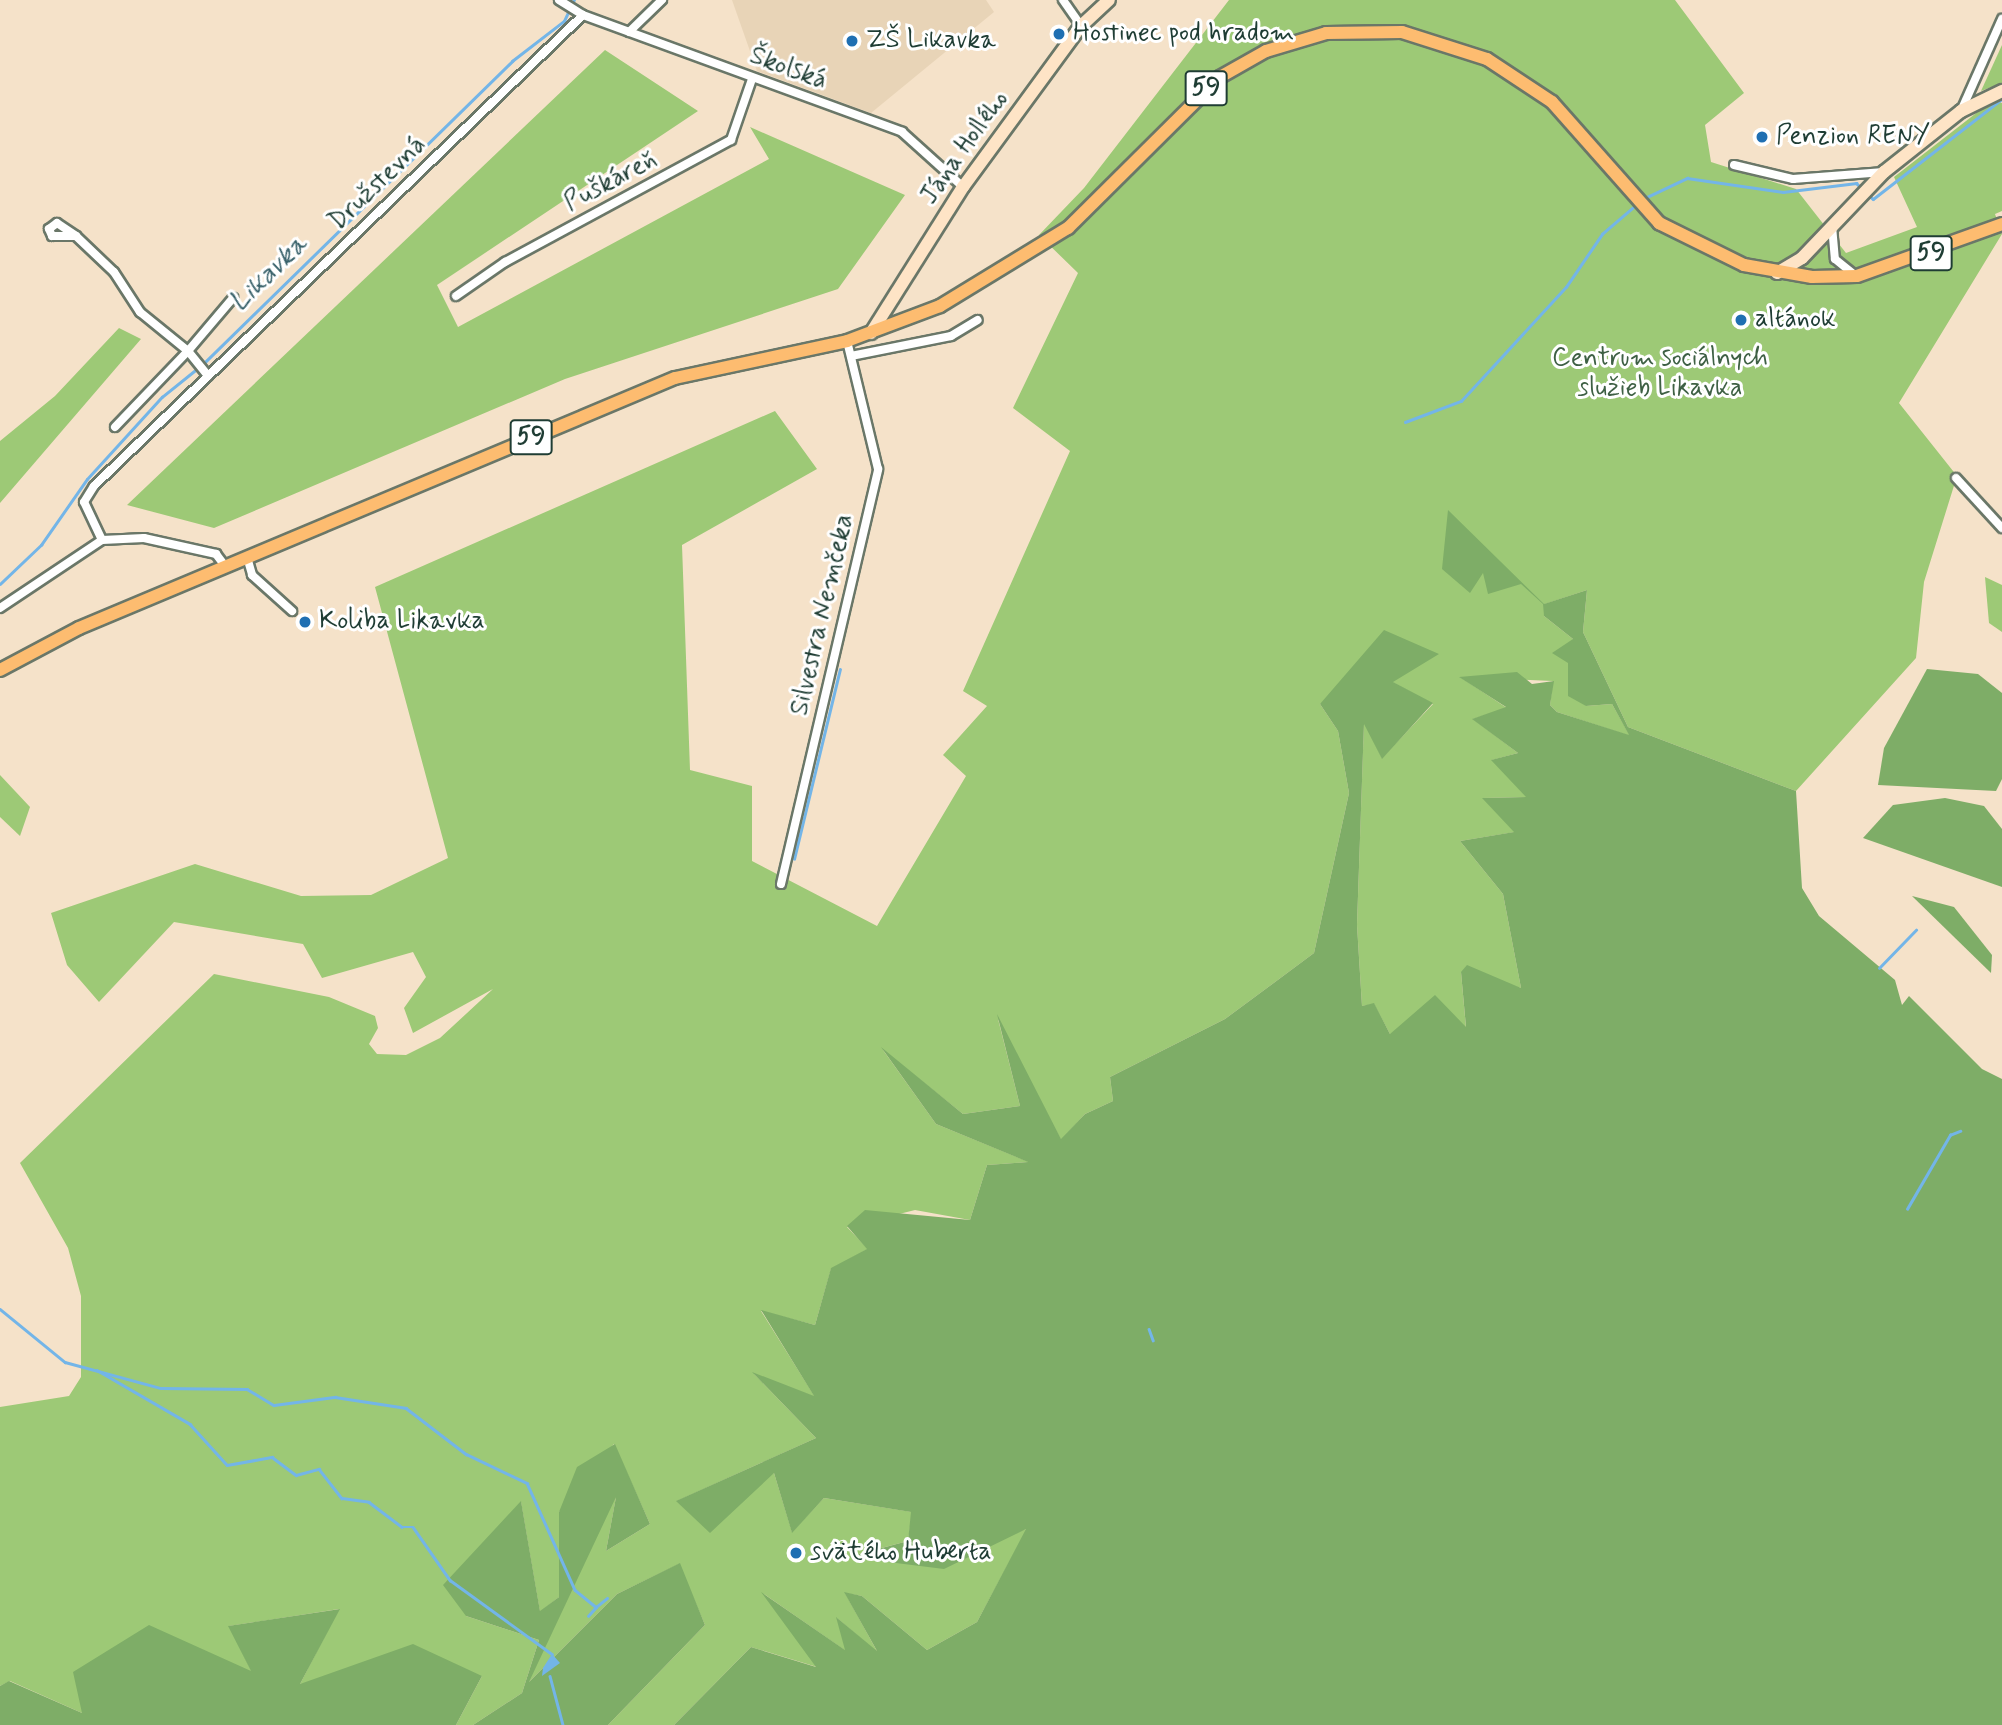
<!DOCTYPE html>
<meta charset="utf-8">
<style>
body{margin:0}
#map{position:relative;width:2002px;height:1725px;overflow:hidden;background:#f5e2c9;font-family:Mynerve,sans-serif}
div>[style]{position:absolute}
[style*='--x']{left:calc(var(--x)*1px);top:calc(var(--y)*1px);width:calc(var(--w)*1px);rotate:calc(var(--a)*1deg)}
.built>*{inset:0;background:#e8d4b7}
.green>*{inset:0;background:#9dc976}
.forest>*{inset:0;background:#7ead67}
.water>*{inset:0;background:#73b5e8}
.stream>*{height:2.5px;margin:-1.25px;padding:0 1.25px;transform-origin:1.25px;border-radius:1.25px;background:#73b5e8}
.roads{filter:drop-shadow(2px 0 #6a7768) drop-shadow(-2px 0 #6a7768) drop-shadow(0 2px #6a7768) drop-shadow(0 -2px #6a7768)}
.street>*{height:8px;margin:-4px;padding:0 4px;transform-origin:4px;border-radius:4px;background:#fff}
.secondary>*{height:12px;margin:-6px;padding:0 6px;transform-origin:6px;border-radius:6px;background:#fee4c6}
.primary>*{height:12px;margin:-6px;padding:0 6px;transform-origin:6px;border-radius:6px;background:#fdbc70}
.dots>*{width:19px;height:19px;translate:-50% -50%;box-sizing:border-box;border:4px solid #fff;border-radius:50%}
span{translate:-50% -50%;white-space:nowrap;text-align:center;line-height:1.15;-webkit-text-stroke:6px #fff;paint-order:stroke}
.shield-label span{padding:2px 5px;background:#fff;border:2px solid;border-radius:5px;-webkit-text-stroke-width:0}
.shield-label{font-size:24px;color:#1f3d34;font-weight:700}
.poi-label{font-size:26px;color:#1f3d34}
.left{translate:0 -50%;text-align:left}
.street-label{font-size:26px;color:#1f3d34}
.park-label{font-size:26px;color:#3e6044}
.water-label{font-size:28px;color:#38616a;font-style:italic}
</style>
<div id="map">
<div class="built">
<i style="clip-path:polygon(732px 0,986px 0,994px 12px,871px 113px,757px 71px)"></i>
</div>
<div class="green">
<i style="clip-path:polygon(evenodd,1229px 0,1675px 0,1744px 93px,1705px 125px,1711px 162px,1796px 189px,1846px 253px,1917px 227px,1894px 177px,1993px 100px,2002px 103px,2002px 211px,1995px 214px,2002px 234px,1899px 403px,1957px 476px,1924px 582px,1916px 658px,1796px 791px,1628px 727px,1583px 632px,1587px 590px,1545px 604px,1544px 616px,1573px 639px,1568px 663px,1586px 706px,1612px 704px,1630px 736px,1557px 712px,1550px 705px,1553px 681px,1460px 677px,1507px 708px,1473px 719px,1518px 753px,1492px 760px,1527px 797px,1483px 798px,1515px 832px,1460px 841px,1503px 894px,1521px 988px,1461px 972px,1466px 1028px,1390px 1034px,1374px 1004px,1362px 1006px,1357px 925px,1364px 722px,1382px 758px,1433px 704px,1392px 682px,1320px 704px,1338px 731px,1349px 793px,1314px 953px,1225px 1019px,1110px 1077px,1113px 1101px,1085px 1114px,1061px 1140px,998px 1019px,1020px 1106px,963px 1114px,883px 1050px,936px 1124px,1029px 1162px,987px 1165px,970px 1220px,915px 1210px,847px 1227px,868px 1249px,831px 1269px,815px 1325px,761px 1311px,815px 1397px,754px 1374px,816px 1438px,677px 1501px,774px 1473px,792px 1532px,824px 1498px,912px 1512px,908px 1541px,851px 1556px,1027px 1529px,977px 1622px,927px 1650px,862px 1596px,845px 1593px,878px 1653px,837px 1618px,846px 1651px,764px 1594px,817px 1667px,751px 1647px,674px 1725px,608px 1725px,705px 1625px,679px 1564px,617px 1594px,527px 1684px,617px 1492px,606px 1551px,650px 1524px,614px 1444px,559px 1512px,559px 1597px,540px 1612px,521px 1502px,466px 1616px,539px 1640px,522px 1693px,473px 1725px,456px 1725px,482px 1676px,300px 1684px,339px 1609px,229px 1626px,252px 1672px,82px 1713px,10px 1681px,0 1686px,0 1407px,69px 1396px,81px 1377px,81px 1296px,68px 1248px,20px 1163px,214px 974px,329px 997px,375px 1016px,378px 1028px,369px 1044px,377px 1054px,406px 1055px,440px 1038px,493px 989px,413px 1033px,404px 1008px,426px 977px,413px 952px,322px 978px,303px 944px,174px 922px,99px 1002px,67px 965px,51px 913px,195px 864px,301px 896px,371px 895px,448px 858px,375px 587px,775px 411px,817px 469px,682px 545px,690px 770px,752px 786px,752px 861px,877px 926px,966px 776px,943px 755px,987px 706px,963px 691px,1070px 451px,1013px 408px,1078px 273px,1039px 235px,1084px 188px,1229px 0,1448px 511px,1521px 584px,1483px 572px,1448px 511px)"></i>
<i style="clip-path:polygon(2002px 45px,2002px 83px,1981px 91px)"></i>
<i style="clip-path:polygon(605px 50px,698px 111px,437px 285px,458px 327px,769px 159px,750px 127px,905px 195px,838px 289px,565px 379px,214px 528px,127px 505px)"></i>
<i style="clip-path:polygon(119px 328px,141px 339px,0 503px,0 441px,55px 396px)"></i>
<i style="clip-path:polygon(1985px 577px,2002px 585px,2002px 632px,1989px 623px)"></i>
<i style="clip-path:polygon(0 775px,30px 807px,20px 836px,0 817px)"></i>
</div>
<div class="forest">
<i style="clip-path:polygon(1448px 510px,1544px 604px,1587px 590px,1583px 632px,1628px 727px,1796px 791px,1802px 888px,1819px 916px,1895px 980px,1902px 1005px,1909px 996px,1982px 1069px,2002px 1079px,2002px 1725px,674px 1725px,751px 1647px,816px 1667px,761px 1592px,845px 1650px,836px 1617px,877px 1651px,844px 1592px,862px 1596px,927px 1650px,977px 1622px,1026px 1529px,944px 1569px,848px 1557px,908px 1541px,911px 1512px,824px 1498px,792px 1533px,774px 1473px,710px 1533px,676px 1501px,816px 1438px,752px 1372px,814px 1396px,761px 1310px,815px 1325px,831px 1268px,867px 1249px,847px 1226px,865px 1210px,970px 1220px,987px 1165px,1028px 1162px,936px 1124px,881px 1047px,963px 1114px,1020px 1106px,997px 1014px,1061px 1139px,1085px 1114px,1113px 1101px,1110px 1077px,1225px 1019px,1314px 953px,1349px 793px,1338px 731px,1320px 704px,1384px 630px,1439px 654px,1393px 682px,1433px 703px,1382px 759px,1364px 724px,1357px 925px,1362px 1006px,1374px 1003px,1390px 1034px,1435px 995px,1466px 1027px,1461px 972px,1467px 965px,1521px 988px,1503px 894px,1460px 841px,1514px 832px,1482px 798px,1526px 797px,1491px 760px,1518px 753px,1472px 719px,1506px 707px,1459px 677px,1517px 672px,1532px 684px,1554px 681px,1550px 705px,1557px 712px,1629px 735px,1612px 704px,1586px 706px,1568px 696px,1568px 663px,1552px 653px,1573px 639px,1544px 616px,1543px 604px,1521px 584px,1488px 594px,1483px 573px,1470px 593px,1442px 569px)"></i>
<i style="clip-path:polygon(1927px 669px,1978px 674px,2002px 693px,2002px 779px,1996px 791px,1878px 785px,1884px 748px)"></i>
<i style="clip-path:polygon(1945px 798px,1984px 806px,2002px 829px,2002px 887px,1863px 838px,1893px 805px)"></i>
<i style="clip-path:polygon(1912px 896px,1954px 907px,1992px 955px,1991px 973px)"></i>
<i style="clip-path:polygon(615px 1444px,650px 1524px,606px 1551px,616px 1497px,529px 1682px,617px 1594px,680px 1563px,705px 1625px,608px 1725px,473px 1725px,522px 1693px,539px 1640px,466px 1616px,443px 1585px,521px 1501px,540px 1611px,559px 1597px,559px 1512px,577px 1467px)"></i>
<i style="clip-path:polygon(340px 1609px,300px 1684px,413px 1644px,482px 1676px,456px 1725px,0 1725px,0 1686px,9px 1681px,82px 1713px,73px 1672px,149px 1625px,251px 1671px,228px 1626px)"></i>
</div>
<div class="water">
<i style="clip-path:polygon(552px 1654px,560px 1663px,542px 1676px,543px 1668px)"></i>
</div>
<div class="stream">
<i style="--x:1868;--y:194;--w:7;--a:45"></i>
<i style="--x:1873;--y:199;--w:163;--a:-37.8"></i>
<i style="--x:1645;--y:198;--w:47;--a:-25.5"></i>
<i style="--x:1687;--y:178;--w:97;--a:8.3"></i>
<i style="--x:1783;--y:192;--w:74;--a:-7"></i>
<i style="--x:1856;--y:183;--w:9;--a:41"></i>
<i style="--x:203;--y:364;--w:433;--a:-44.4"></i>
<i style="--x:512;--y:61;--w:66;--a:-37.6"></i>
<i style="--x:564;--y:21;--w:23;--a:-65"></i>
<i style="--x:1405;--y:422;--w:60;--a:-20.6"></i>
<i style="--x:1461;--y:401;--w:155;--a:-47.4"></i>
<i style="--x:1566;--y:287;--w:64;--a:-55.8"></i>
<i style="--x:1602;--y:234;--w:46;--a:-40.6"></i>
<i style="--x:0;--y:584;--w:57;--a:-43.6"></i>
<i style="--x:41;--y:545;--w:80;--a:-55.1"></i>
<i style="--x:87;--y:479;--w:111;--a:-47.6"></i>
<i style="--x:162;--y:397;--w:46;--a:-38.9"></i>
<i style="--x:794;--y:859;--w:195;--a:-76.4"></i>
<i style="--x:1879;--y:968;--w:53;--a:-45.8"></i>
<i style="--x:1907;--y:1209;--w:86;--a:-59.8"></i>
<i style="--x:1950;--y:1135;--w:11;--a:-22"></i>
<i style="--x:0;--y:1309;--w:84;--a:39.2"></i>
<i style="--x:65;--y:1362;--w:99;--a:15.2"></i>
<i style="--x:161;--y:1388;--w:86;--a:0.7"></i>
<i style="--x:247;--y:1389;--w:31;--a:31"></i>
<i style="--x:274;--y:1405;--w:62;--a:-7.5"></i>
<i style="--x:335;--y:1397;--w:72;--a:8.8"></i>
<i style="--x:406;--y:1408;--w:76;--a:37.5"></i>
<i style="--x:466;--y:1454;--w:68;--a:25.4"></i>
<i style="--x:527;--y:1483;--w:117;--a:65.8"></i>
<i style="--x:575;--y:1590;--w:27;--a:39"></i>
<i style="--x:596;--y:1607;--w:14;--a:-39"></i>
<i style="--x:1149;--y:1329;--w:12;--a:70"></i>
<i style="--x:97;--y:1370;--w:108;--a:30.1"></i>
<i style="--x:190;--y:1424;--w:55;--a:47.9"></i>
<i style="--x:227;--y:1465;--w:46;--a:-10.1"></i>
<i style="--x:272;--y:1457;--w:30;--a:37"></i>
<i style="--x:296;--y:1475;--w:24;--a:-15"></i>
<i style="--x:319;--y:1469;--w:37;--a:52"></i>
<i style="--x:342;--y:1498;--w:27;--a:8"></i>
<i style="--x:369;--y:1502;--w:41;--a:37.1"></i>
<i style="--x:402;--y:1527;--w:11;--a:0"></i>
<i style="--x:413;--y:1527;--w:65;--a:55.1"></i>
<i style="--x:450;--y:1580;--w:126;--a:36"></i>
<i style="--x:588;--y:1616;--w:12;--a:-48"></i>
<i style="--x:550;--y:1676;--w:51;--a:75.1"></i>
</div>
<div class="roads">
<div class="street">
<i style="--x:559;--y:0;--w:28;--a:32"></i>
<i style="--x:583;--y:15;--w:340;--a:20.1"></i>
<i style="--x:902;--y:132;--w:82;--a:42"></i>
<i style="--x:1063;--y:0;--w:32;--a:55"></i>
<i style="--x:629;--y:32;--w:46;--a:-44.1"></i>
<i style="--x:1961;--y:111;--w:101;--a:-66"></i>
<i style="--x:1734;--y:165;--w:61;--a:13.3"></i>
<i style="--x:1793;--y:179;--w:91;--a:-4.4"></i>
<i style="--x:1832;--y:226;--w:33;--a:85"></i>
<i style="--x:1835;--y:259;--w:26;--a:39"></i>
<i style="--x:76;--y:236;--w:24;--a:180"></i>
<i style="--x:52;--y:236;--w:8;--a:-113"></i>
<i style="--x:49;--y:229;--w:10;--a:-37"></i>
<i style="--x:57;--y:223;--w:23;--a:34"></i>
<i style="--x:76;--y:236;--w:52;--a:43.5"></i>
<i style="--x:114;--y:272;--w:48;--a:57"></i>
<i style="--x:140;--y:312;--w:62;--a:39.1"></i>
<i style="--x:188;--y:351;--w:70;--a:-49.7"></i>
<i style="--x:456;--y:296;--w:60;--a:-34.8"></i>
<i style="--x:505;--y:262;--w:257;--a:-28.4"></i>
<i style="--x:731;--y:140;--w:65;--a:-71"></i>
<i style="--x:851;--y:356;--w:102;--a:-11.3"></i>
<i style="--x:951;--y:336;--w:31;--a:-31"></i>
<i style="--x:115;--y:427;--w:105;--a:-46.2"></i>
<i style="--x:188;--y:351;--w:32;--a:51"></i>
<i style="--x:1956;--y:478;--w:68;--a:47.4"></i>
<i style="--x:102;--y:540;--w:42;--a:-115.3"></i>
<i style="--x:84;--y:502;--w:19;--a:-58"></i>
<i style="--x:94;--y:486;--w:679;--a:-43.93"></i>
<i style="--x:247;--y:557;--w:19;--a:74"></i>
<i style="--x:252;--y:575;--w:54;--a:42"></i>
<i style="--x:0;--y:608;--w:123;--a:-33.7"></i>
<i style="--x:102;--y:540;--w:42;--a:-2.7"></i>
<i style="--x:144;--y:538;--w:74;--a:12.5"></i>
<i style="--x:216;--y:554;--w:15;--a:53"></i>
<i style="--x:781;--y:884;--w:426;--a:-76.8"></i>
<i style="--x:878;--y:469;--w:132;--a:-103.6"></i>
</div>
<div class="secondary">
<i style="--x:1777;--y:273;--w:29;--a:-31"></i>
<i style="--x:1802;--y:258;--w:119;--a:-46.4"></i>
<i style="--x:1884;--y:172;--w:98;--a:-38.4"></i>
<i style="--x:1961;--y:111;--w:46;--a:-26"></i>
<i style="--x:871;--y:333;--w:173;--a:-57.8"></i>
<i style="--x:963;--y:187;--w:200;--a:-53.8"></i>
<i style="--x:1081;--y:26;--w:38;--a:-43"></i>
</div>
<div class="primary">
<i style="--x:0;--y:670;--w:89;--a:-28"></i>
<i style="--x:79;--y:628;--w:646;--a:-22.76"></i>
<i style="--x:675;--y:378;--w:176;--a:-12.1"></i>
<i style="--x:847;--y:341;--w:99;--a:-20.6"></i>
<i style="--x:940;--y:306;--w:150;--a:-31.4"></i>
<i style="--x:1068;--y:228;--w:214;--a:-44.8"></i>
<i style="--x:1220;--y:77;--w:53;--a:-29.5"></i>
<i style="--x:1266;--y:51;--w:63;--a:-16.7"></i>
<i style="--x:1326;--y:33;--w:76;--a:-0.8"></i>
<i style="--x:1402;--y:32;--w:89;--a:17.6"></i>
<i style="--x:1487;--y:59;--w:78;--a:33.5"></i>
<i style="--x:1552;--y:102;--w:162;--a:48.5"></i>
<i style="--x:1659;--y:223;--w:95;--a:26.3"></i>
<i style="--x:1744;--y:265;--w:69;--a:10"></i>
<i style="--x:1812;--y:277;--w:45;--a:-1.3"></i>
<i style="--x:1857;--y:276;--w:154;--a:-19.7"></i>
</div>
</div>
<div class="dots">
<i style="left:1059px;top:34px;background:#1f6fb2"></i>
<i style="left:852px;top:41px;background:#1f6fb2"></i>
<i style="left:1762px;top:137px;background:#1f6fb2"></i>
<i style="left:1741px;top:320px;background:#1f6fb2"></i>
<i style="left:305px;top:622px;background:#1f6fb2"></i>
<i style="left:796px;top:1553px;background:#1f6fb2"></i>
</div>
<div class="shield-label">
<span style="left:1206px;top:88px">59</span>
<span style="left:1931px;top:253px">59</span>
<span style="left:531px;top:437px">59</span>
</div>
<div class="poi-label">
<span class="left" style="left:1073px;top:34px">Hostinec pod hradom</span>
<span class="left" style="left:866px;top:41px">ZŠ Likavka</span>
<span class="left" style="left:1776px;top:137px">Penzion RENY</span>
<span class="left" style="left:1755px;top:320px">altánok</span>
<span class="left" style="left:319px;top:622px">Koliba Likavka</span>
<span class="left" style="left:810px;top:1553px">svätého Huberta</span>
</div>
<div class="street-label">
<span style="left:788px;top:69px;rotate:20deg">Školská</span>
<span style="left:965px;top:148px;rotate:-55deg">Jána Hollého</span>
<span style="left:611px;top:182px;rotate:-28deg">Puškáreň</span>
<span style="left:378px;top:184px;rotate:-44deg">Družstevná</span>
<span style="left:823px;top:615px;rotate:-77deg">Silvestra Nemčeka</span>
</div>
<div class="park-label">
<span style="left:1660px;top:374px">Centrum sociálnych<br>služieb Likavka</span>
</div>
<div class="water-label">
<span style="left:269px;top:274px;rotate:-44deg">Likavka</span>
</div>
</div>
